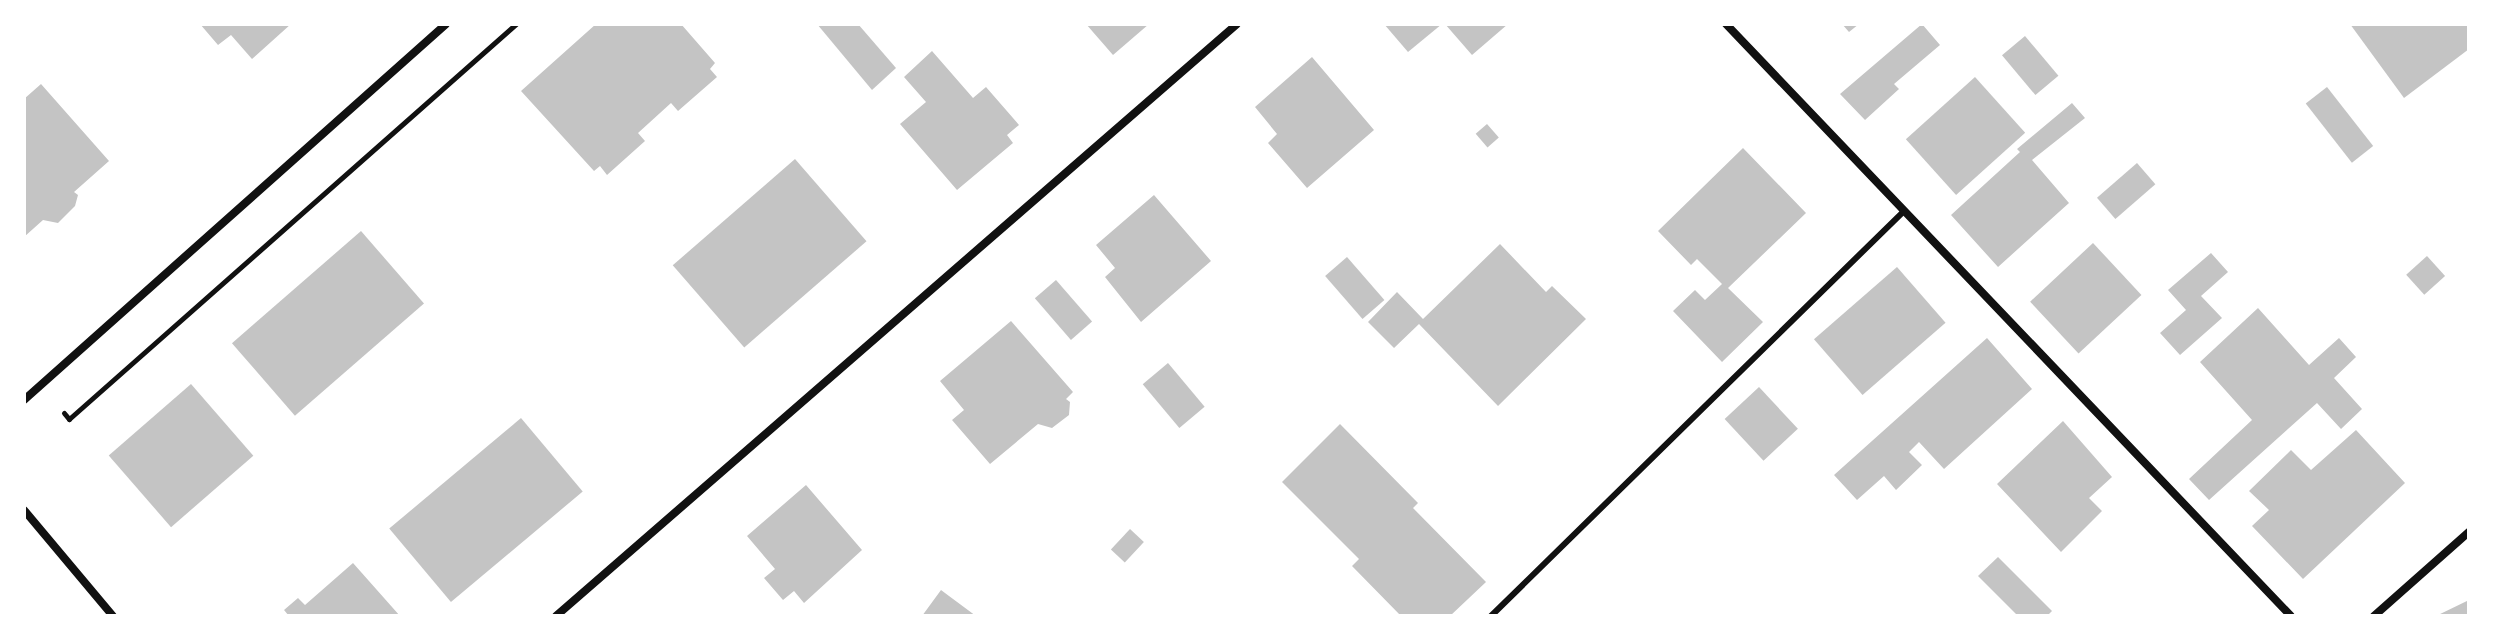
<!DOCTYPE html>
<style>
body{margin:0}
#map{position:relative;width:2493px;height:640px;overflow:hidden;background:#fff;font-family:"Open Sans",sans-serif}
div>[style]{position:absolute}
[style*='--x']{left:calc(var(--x)*1px);top:calc(var(--y)*1px);width:calc(var(--w)*1px);rotate:calc(var(--a)*1deg)}
.building>*{inset:0;background:#c4c4c4;transform-origin:0 0}
.path>*{height:5px;margin:-2.5px;padding:0 2.5px;transform-origin:2.5px;border-radius:2.5px;background:#111}
.service>*{height:6px;margin:-3px;padding:0 3px;transform-origin:3px;border-radius:3px;background:#111}
.minor>*{height:8px;margin:-4px;padding:0 4px;transform-origin:4px;border-radius:4px;background:#111}
span{translate:-50% -50%;white-space:nowrap;text-align:center;line-height:1.15;-webkit-text-stroke:6px #fff;paint-order:stroke}
.frame{position:absolute;inset:0;border:26px solid #fff;pointer-events:none}
</style>
<div id="map">
<div class="building">
<i style="clip-path:polygon(200px 24px,291px 24px,252px 59px,231px 35px,218px 45px)"></i>
<i style="clip-path:polygon(596px 24px,681px 24px,715px 63px,710px 69px,717px 77px,678px 111px,671px 103px,638px 133px,645px 141px,607px 175px,600px 166px,594px 171px,521px 91px)"></i>
<i style="clip-path:polygon(817px 24px,858px 24px,896px 68px,872px 90px)"></i>
<i style="clip-path:polygon(1086px 24px,1149px 24px,1113px 55px)"></i>
<i style="clip-path:polygon(1384px 24px,1442px 24px,1408px 52px)"></i>
<i style="clip-path:polygon(1445px 24px,1508px 24px,1472px 55px)"></i>
<i style="clip-path:polygon(1842px 24px,1859px 24px,1849px 32px)"></i>
<i style="clip-path:polygon(1922px 24px,1940px 45px,1894px 84px,1899px 89px,1865px 120px,1840px 94px)"></i>
<i style="clip-path:polygon(2350px 24px,2469px 24px,2469px 49px,2404px 98px)"></i>
<i style="left:2025px;top:36px;width:52px;height:30px;rotate:50deg"></i>
<i style="clip-path:polygon(932px 51px,973px 98px,986px 87px,1019px 125px,1007px 135px,1013px 143px,957px 190px,900px 124px,926px 102px,904px 77px)"></i>
<i style="clip-path:polygon(1312px 57px,1374px 130px,1307px 188px,1268px 143px,1277px 134px,1255px 107px)"></i>
<i style="left:1975px;top:77px;width:75px;height:93px;rotate:48deg"></i>
<i style="clip-path:polygon(41px 84px,109px 161px,74px 192px,78px 195px,75px 206px,58px 223px,43px 220px,24px 237px,24px 99px)"></i>
<i style="left:2327px;top:87px;width:75px;height:27px;rotate:52deg"></i>
<i style="clip-path:polygon(2072px 103px,2085px 118px,2032px 160px,2069px 203px,1998px 267px,1951px 215px,2020px 152px,2017px 149px)"></i>
<i style="left:1487px;top:124px;width:18px;height:15px;rotate:49deg"></i>
<i style="clip-path:polygon(1743px 148px,1806px 213px,1728px 288px,1763px 322px,1722px 362px,1673px 311px,1695px 290px,1705px 300px,1722px 284px,1697px 259px,1691px 265px,1658px 231px)"></i>
<i style="left:795px;top:159px;width:109px;height:162px;rotate:49deg"></i>
<i style="left:2137px;top:163px;width:28px;height:53px;rotate:49deg"></i>
<i style="clip-path:polygon(1154px 195px,1211px 261px,1141px 322px,1105px 277px,1115px 268px,1096px 245px)"></i>
<i style="left:361px;top:231px;width:96px;height:171px;rotate:49deg"></i>
<i style="left:2093px;top:243px;width:71px;height:86px;rotate:47deg"></i>
<i style="clip-path:polygon(1500px 244px,1546px 292px,1552px 286px,1586px 319px,1498px 406px,1419px 324px,1394px 348px,1368px 322px,1397px 292px,1423px 319px)"></i>
<i style="clip-path:polygon(2211px 253px,2228px 272px,2201px 296px,2222px 318px,2180px 355px,2160px 333px,2186px 310px,2168px 290px)"></i>
<i style="left:2427px;top:256px;width:27px;height:28px;rotate:48deg"></i>
<i style="left:1347px;top:257px;width:57px;height:29px;rotate:49deg"></i>
<i style="left:1897px;top:267px;width:74px;height:110px;rotate:49deg"></i>
<i style="left:1056px;top:280px;width:55px;height:28px;rotate:49deg"></i>
<i style="clip-path:polygon(2258px 308px,2309px 365px,2339px 338px,2356px 357px,2334px 378px,2362px 409px,2341px 429px,2317px 403px,2209px 500px,2189px 479px,2252px 420px,2200px 362px)"></i>
<i style="clip-path:polygon(1011px 321px,1073px 392px,1066px 399px,1070px 402px,1069px 415px,1052px 428px,1038px 424px,990px 464px,952px 420px,964px 410px,940px 381px)"></i>
<i style="clip-path:polygon(1987px 338px,2032px 389px,1944px 469px,1919px 442px,1909px 452px,1922px 465px,1896px 490px,1884px 476px,1857px 500px,1834px 475px)"></i>
<i style="left:1168px;top:363px;width:57px;height:33px;rotate:50deg"></i>
<i style="left:191px;top:384px;width:95px;height:109px;rotate:49deg"></i>
<i style="left:1759px;top:387px;width:57px;height:47px;rotate:47deg"></i>
<i style="left:521px;top:418px;width:96px;height:172px;rotate:50deg"></i>
<i style="clip-path:polygon(2063px 421px,2112px 477px,2089px 498px,2102px 511px,2061px 552px,1997px 484px)"></i>
<i style="clip-path:polygon(1340px 424px,1418px 503px,1413px 508px,1486px 582px,1450px 616px,1401px 616px,1352px 566px,1359px 559px,1282px 482px)"></i>
<i style="clip-path:polygon(2356px 430px,2405px 483px,2303px 579px,2252px 526px,2269px 510px,2249px 491px,2291px 450px,2311px 470px)"></i>
<i style="clip-path:polygon(806px 485px,862px 550px,804px 603px,794px 591px,783px 600px,764px 578px,775px 569px,747px 536px)"></i>
<i style="left:1130px;top:529px;width:19px;height:28px;rotate:43deg"></i>
<i style="clip-path:polygon(1998px 557px,2052px 611px,2047px 616px,2018px 616px,1978px 576px)"></i>
<i style="clip-path:polygon(353px 563px,400px 616px,289px 616px,284px 610px,298px 598px,305px 605px)"></i>
<i style="clip-path:polygon(941px 590px,949px 596px,976px 616px,922px 616px)"></i>
<i style="clip-path:polygon(2469px 600px,2469px 616px,2436px 616px)"></i>
</div>
<div class="path">
<i style="--x:64;--y:413;--w:8;--a:50"></i>
<i style="--x:69;--y:419;--w:597;--a:-41.47"></i>
</div>
<div class="service">
<i style="--x:1491;--y:616;--w:578;--a:-44.44"></i>
</div>
<div class="minor">
<i style="--x:1726;--y:24;--w:818;--a:46.34"></i>
<i style="--x:24;--y:400;--w:565;--a:-41.7"></i>
<i style="--x:24;--y:510;--w:138;--a:50"></i>
<i style="--x:556;--y:616;--w:902;--a:-41"></i>
<i style="--x:2374;--y:616;--w:127;--a:-41.5"></i>
</div>
<div class="frame"></div>
</div>
